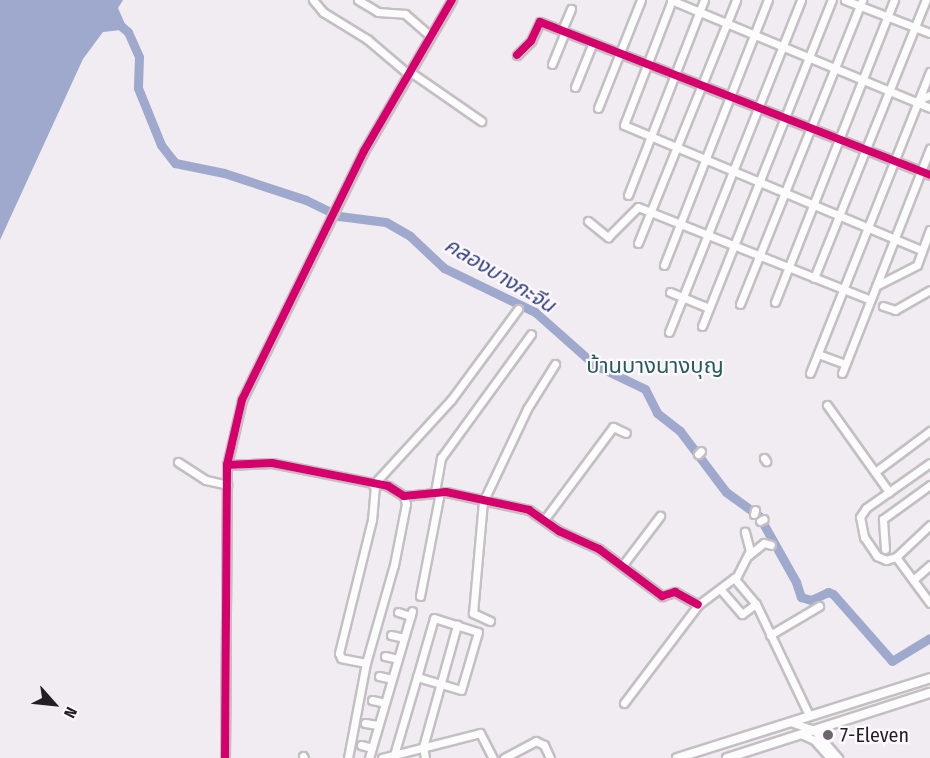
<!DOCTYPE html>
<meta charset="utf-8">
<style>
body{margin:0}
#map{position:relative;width:930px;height:758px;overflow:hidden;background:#f1ecf1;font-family:"Fira Sans Condensed","Noto Sans Thai",sans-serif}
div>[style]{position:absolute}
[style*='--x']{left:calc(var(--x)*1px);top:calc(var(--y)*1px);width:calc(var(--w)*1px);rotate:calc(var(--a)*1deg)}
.water>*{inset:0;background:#9fa9cd}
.river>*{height:9px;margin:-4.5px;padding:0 4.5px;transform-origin:4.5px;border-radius:4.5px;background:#9fa9cd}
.roads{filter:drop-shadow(2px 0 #c3bfc3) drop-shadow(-2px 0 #c3bfc3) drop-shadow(0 2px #c3bfc3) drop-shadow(0 -2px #c3bfc3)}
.minor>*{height:7px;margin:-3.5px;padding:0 3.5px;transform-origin:3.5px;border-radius:3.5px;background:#fdfcfd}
.major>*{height:8px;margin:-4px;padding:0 4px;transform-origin:4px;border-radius:4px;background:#fdfcfd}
.cycleway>*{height:8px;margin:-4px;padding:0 4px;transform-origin:4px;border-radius:4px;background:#d6006c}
.dots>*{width:16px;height:16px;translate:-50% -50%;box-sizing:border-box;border:3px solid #fef8ff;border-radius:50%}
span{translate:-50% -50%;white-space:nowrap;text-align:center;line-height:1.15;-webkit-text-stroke:4.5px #fef8ff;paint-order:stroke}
.poi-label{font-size:20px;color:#221e23}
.left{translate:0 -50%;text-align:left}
.water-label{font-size:21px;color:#30407d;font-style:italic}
.quarter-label{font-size:22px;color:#235d5a}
.north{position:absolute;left:24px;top:674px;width:60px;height:60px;-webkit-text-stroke:4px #fef8ff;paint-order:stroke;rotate:117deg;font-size:16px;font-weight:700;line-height:24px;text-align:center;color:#221e23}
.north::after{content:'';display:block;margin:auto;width:21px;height:27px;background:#221e23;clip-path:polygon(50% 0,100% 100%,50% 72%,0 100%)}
</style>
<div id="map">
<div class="water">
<i style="clip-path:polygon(0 0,123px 0,118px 8px,125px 24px,121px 30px,103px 32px,83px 59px,0 240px)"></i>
</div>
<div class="river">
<i style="--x:113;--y:19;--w:20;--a:41"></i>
<i style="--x:128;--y:32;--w:27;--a:66"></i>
<i style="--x:139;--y:57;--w:31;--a:92"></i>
<i style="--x:138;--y:88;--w:61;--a:68"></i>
<i style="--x:161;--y:145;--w:23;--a:52"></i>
<i style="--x:175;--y:163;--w:50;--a:11.5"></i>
<i style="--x:224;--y:173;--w:86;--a:18.2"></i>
<i style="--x:306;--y:200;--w:37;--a:26"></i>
<i style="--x:339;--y:216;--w:47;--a:7.3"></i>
<i style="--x:386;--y:222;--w:28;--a:30"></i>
<i style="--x:410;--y:236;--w:47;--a:43.3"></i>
<i style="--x:444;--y:268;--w:101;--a:25.8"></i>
<i style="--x:535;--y:312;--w:80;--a:41.5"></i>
<i style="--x:595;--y:365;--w:55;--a:25.6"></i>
<i style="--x:645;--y:389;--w:27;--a:63"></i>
<i style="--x:657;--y:413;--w:29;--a:38"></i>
<i style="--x:680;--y:431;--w:76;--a:53"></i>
<i style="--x:726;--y:492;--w:41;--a:36"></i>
<i style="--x:759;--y:516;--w:76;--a:60.7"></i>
<i style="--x:796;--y:582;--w:16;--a:72"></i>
<i style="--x:801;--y:597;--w:10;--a:17"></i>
<i style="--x:811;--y:600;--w:19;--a:-25"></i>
<i style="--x:828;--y:592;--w:5;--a:22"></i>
<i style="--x:833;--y:594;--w:89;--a:48.6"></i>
<i style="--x:892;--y:661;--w:44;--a:-31.2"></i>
</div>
<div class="roads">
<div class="minor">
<i style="--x:313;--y:0;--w:16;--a:50"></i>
<i style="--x:323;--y:12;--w:52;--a:31.5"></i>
<i style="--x:367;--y:39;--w:52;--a:40.4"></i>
<i style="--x:358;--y:0;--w:23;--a:31"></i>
<i style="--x:378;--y:12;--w:27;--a:4"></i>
<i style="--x:405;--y:14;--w:33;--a:41"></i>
<i style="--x:671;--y:0;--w:281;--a:22.6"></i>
<i style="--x:672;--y:0;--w:134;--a:111"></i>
<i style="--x:624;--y:125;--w:323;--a:22.8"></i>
<i style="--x:845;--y:0;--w:91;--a:21.2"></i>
<i style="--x:562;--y:30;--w:23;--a:-67"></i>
<i style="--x:517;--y:55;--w:20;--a:-45"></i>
<i style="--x:531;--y:41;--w:21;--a:-65"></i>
<i style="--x:540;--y:22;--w:419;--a:21.4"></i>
<i style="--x:552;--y:64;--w:35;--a:-68"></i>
<i style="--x:409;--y:71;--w:88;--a:34.8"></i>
<i style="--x:575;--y:87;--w:48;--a:-68.2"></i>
<i style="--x:918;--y:100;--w:13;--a:-23"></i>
<i style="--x:598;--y:108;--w:116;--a:-68.3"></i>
<i style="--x:628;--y:195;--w:209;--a:-68.7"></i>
<i style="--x:588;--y:221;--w:26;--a:39"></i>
<i style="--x:608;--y:237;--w:42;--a:-45"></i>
<i style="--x:638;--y:207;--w:250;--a:21.8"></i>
<i style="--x:638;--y:243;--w:262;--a:-68"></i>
<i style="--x:664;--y:265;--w:285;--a:-68.6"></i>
<i style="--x:814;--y:278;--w:300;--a:-68.1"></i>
<i style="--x:876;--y:286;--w:46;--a:-27.1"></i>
<i style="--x:917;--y:265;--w:37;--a:-70"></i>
<i style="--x:670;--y:292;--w:42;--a:22.3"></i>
<i style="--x:775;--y:302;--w:325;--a:-68.5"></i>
<i style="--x:740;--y:304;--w:328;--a:-68.1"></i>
<i style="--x:883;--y:306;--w:13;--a:18"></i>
<i style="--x:895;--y:310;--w:40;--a:-29.7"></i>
<i style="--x:702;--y:326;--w:351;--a:-68.3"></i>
<i style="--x:669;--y:332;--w:357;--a:-68.3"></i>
<i style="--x:818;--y:354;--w:29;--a:20"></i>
<i style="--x:810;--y:373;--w:324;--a:-68.3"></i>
<i style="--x:842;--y:373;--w:241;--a:-68.6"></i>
<i style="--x:827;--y:405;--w:107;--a:54.5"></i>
<i style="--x:698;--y:454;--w:4;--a:-45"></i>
<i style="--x:764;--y:458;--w:4;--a:56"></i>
<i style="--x:178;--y:462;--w:33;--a:33"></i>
<i style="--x:206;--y:480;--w:22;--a:13"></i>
<i style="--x:227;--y:465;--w:45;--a:-2.5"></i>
<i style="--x:272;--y:463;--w:118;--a:11.2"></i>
<i style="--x:388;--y:486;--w:19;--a:32"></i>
<i style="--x:404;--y:496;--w:42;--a:-5.4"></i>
<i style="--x:446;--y:492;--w:85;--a:12.2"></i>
<i style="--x:529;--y:510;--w:37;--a:35"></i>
<i style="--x:559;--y:531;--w:44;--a:24.2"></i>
<i style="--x:599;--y:549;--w:79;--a:36.7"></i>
<i style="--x:662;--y:596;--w:14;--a:-17"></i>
<i style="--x:675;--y:592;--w:26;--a:29"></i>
<i style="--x:875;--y:472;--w:69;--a:-36.7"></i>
<i style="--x:373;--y:485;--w:115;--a:-47.5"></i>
<i style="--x:451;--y:400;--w:113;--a:-53.6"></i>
<i style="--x:435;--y:492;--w:35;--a:-80"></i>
<i style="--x:441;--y:458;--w:153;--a:-54"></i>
<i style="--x:754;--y:514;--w:4;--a:-76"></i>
<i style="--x:544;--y:520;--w:116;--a:-53.4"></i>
<i style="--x:613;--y:427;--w:14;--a:25"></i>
<i style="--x:760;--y:521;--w:4;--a:-27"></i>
<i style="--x:930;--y:525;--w:47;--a:136.7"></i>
<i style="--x:896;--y:557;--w:57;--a:53.5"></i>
<i style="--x:885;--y:549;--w:30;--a:-94"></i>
<i style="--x:883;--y:519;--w:58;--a:-35.9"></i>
<i style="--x:749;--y:555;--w:19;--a:-39"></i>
<i style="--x:764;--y:543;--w:7;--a:16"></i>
<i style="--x:896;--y:557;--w:10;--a:163"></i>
<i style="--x:886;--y:560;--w:10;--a:-156"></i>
<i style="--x:877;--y:556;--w:23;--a:-124"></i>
<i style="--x:864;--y:537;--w:20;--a:-101"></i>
<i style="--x:860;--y:517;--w:11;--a:-56"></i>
<i style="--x:866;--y:508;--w:78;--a:-35.1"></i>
<i style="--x:622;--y:566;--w:63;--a:-52.8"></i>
<i style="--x:736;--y:578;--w:30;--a:-63"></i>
<i style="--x:750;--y:551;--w:20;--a:-105"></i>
<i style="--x:913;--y:580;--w:23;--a:-41"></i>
<i style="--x:721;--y:590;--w:32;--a:49"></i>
<i style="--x:742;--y:614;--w:17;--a:-36"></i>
<i style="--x:420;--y:596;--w:106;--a:-79.1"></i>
<i style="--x:398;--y:612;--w:13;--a:18"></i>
<i style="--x:490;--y:621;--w:19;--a:-155"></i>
<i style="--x:473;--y:613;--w:111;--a:-84.9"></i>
<i style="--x:483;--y:502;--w:103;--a:-64.7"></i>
<i style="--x:527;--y:409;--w:53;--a:-58.1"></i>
<i style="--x:391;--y:635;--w:13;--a:13"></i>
<i style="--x:770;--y:635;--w:57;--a:-30.6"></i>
<i style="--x:385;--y:656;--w:13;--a:13"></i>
<i style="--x:366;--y:663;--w:25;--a:-169"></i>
<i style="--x:341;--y:658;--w:5;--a:-112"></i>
<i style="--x:339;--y:653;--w:137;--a:-76.1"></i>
<i style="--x:372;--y:520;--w:34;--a:-85"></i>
<i style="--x:379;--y:676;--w:13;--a:13"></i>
<i style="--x:372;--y:700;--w:13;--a:13"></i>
<i style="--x:624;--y:703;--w:123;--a:-52.9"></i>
<i style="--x:698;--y:605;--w:45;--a:-36.9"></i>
<i style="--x:734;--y:578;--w:34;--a:50"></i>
<i style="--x:756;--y:604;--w:123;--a:64.5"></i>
<i style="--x:365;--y:723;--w:13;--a:9"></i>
<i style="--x:793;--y:723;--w:22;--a:18"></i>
<i style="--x:814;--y:730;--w:37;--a:49"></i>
<i style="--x:801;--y:734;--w:14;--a:25"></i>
<i style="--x:814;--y:740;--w:24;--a:48"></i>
<i style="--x:361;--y:745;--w:11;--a:15"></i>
<i style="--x:394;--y:755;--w:81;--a:-73.6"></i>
<i style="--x:417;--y:677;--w:61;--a:-73.9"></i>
<i style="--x:434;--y:618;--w:46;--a:17.7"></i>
<i style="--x:478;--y:632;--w:60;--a:106.3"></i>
<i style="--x:461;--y:690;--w:46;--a:-163.5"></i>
<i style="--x:303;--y:756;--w:2;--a:63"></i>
<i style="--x:225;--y:758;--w:293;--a:-89.6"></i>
<i style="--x:227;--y:465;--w:67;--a:-77"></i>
<i style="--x:242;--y:400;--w:277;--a:-63.9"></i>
<i style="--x:364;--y:151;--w:175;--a:-59.8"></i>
<i style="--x:348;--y:758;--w:97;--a:-79.3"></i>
<i style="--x:366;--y:663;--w:102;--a:-74.1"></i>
<i style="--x:394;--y:565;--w:62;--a:-78.9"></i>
<i style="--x:406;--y:504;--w:8;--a:-104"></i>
<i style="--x:369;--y:758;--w:153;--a:-73.7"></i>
<i style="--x:382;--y:758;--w:101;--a:-14.3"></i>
<i style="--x:480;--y:733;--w:28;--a:63"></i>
<i style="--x:425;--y:758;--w:11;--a:-100"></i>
<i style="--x:423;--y:747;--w:127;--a:-74.4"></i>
<i style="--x:504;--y:758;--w:36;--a:-28"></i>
<i style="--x:536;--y:741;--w:9;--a:27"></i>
<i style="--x:544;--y:745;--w:14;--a:65"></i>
</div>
<div class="major">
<i style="--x:677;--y:758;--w:265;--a:-17.5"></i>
<i style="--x:727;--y:758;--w:213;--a:-17.8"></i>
</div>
</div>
<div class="cycleway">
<i style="--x:517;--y:55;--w:20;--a:-45"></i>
<i style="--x:531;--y:41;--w:21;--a:-65"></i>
<i style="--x:540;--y:22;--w:419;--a:21.4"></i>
<i style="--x:227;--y:465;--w:45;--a:-2.5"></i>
<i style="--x:272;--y:463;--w:118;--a:11.2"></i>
<i style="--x:388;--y:486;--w:19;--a:32"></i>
<i style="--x:404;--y:496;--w:42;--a:-5.4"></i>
<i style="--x:446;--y:492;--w:85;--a:12.2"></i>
<i style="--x:529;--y:510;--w:37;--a:35"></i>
<i style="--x:559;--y:531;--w:44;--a:24.2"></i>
<i style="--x:599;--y:549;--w:79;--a:36.7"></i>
<i style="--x:662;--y:596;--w:14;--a:-17"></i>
<i style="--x:675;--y:592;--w:26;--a:29"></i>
<i style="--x:225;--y:758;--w:293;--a:-89.6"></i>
<i style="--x:227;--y:465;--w:67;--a:-77"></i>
<i style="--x:242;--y:400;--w:277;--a:-63.9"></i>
<i style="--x:364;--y:151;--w:175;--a:-59.8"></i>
</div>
<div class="dots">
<i style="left:828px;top:735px;background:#6a666b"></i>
</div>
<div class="poi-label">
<span class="left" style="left:840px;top:735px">7-Eleven</span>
</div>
<div class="water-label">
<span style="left:500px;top:275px;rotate:31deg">คลองบางกะจีน</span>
</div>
<div class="quarter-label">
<span style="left:655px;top:366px">บ้านบางนางบุญ</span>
</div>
<div class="north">N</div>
</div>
